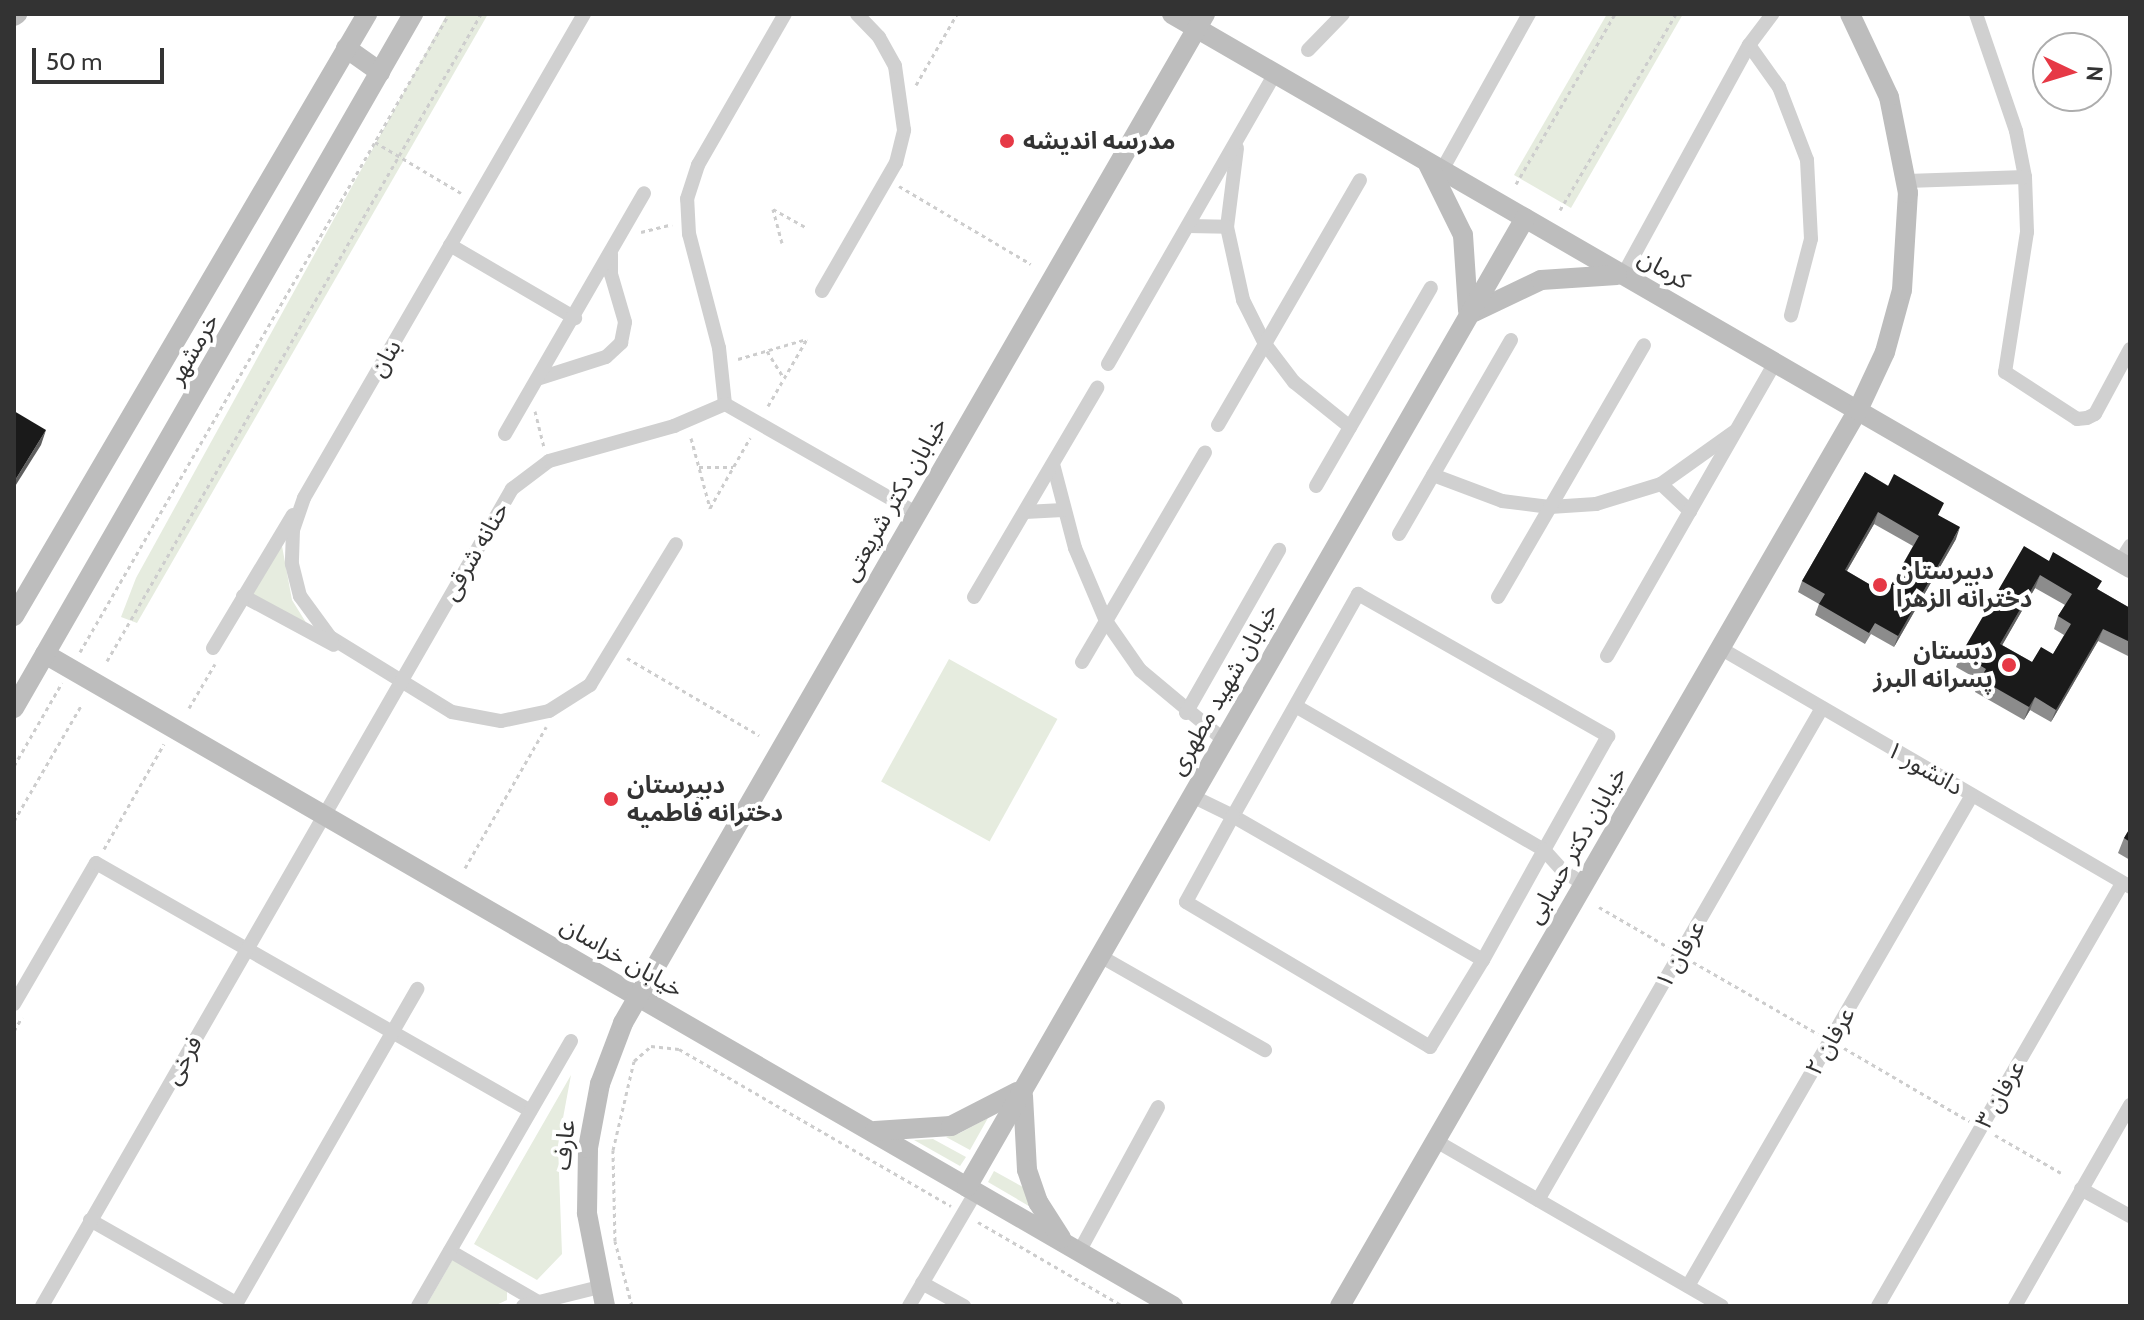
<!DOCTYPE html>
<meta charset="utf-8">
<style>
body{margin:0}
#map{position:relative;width:2144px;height:1320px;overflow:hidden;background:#fff;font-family:Cabin,"Noto Sans Arabic",sans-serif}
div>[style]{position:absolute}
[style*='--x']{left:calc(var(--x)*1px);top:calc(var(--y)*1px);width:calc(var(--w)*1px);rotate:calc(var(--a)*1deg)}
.green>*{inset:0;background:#e6ecdf;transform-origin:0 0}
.path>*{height:3px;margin-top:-1.5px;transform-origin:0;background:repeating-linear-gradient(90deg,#cdcdcd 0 4px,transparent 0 8px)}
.street>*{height:14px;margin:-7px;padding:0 7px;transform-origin:7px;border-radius:7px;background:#d0d0d0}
.secondary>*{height:20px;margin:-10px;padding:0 10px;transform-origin:10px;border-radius:10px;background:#bdbdbd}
.wall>*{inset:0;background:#8c8c8c}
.shaded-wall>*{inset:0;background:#5f5f5f}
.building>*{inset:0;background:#1a1a1a}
.dots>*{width:22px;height:22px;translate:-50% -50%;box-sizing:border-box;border:4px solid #fff;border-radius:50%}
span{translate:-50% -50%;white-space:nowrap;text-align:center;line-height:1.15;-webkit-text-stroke:8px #fff;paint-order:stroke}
.poi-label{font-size:24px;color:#333;font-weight:700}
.left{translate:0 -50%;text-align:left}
.right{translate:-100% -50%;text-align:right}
.street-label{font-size:24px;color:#333}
.frame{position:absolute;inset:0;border:16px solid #333;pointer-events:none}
.north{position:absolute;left:2032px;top:32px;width:80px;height:80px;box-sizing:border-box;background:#fff;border:2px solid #adadad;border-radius:50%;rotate:94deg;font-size:22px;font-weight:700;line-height:32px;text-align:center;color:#333}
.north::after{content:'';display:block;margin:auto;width:28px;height:36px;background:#e63946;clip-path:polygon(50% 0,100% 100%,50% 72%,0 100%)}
.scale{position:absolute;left:32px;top:48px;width:132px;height:36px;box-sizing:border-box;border:4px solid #333;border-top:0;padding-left:10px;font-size:24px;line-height:28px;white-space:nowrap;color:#333;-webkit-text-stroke:6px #fff;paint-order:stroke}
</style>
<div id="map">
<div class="green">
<i style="clip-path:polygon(447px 14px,488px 14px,137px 623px,121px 617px,136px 578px)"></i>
<i style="clip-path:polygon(1607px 14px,1683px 14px,1571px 208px,1514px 175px)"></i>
<i style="clip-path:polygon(282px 546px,292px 600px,310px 629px,250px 594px)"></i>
<i style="left:949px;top:659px;width:124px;height:140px;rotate:29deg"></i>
<i style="clip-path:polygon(571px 1075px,558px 1145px,562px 1254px,537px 1280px,474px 1244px)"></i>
<i style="clip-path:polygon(988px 1118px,970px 1150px,946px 1137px,960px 1133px)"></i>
<i style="clip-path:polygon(933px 1139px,966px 1157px,960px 1166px,914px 1140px)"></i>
<i style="clip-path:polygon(994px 1171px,1023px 1187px,1034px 1209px,988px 1182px)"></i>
<i style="clip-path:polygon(453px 1259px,507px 1291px,507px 1300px,494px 1306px,426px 1306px)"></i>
</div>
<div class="path">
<i style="--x:916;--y:85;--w:82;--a:-60"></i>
<i style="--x:375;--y:142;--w:100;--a:30.7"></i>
<i style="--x:1516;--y:184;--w:197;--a:-59.8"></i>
<i style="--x:899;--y:186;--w:153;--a:30.6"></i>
<i style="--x:1560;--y:210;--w:228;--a:-59.4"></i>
<i style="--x:641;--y:232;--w:32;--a:-14"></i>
<i style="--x:782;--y:243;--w:35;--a:-105"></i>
<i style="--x:773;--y:209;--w:37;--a:29"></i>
<i style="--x:767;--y:351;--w:32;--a:58"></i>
<i style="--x:738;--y:359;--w:72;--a:-16.2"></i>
<i style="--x:768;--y:406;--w:78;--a:-59.8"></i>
<i style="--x:535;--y:411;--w:36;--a:76"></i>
<i style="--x:691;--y:438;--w:73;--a:74.8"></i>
<i style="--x:699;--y:467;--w:34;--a:0"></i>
<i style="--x:710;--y:508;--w:81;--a:-60.3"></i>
<i style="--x:80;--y:652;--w:737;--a:-59.96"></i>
<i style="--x:627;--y:658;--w:153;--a:30.3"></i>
<i style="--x:107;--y:661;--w:747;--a:-59.97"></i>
<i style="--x:189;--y:708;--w:51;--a:-59.4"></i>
<i style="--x:14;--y:766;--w:96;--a:-60"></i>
<i style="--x:14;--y:821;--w:135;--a:-59.8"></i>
<i style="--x:104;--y:849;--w:121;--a:-60.3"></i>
<i style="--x:465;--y:868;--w:163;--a:-60.1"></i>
<i style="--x:1599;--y:907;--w:80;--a:30.1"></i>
<i style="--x:1693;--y:962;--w:144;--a:29.9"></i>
<i style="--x:14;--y:1031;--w:16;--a:-60"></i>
<i style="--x:1844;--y:1048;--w:145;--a:30.3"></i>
<i style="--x:1995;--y:1135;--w:76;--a:29.9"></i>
<i style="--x:978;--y:1222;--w:168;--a:30.1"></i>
<i style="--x:632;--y:1306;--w:67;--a:-104.7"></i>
<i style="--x:615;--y:1241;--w:91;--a:-91.3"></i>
<i style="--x:613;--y:1150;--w:91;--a:-76.7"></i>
<i style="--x:634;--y:1061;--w:23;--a:-41"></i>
<i style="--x:651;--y:1046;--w:28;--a:6"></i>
<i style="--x:679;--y:1049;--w:314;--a:30"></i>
</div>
<div class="street">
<i style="--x:584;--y:14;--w:559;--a:120.05"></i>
<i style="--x:304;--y:498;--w:34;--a:109"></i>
<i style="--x:293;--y:530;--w:34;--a:92"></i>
<i style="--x:292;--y:564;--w:33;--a:76"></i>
<i style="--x:300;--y:596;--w:51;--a:53.8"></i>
<i style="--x:330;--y:637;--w:143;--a:31.6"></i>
<i style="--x:452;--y:712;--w:50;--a:10.4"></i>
<i style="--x:501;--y:721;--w:49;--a:-11.8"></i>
<i style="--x:549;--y:711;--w:49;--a:-32.4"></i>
<i style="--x:590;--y:685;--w:165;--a:-58.6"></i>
<i style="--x:1976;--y:14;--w:124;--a:71.1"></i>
<i style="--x:2016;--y:131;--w:47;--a:78.9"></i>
<i style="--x:2025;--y:177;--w:55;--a:87.9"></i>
<i style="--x:2027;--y:232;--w:142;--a:98.9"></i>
<i style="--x:2005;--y:372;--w:86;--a:33.1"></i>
<i style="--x:2077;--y:419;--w:10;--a:-6"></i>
<i style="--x:2087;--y:418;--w:9;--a:-27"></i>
<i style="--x:2095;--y:414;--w:74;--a:-61.7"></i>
<i style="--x:1749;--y:45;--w:52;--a:54.5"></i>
<i style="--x:1779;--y:87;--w:78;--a:69"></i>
<i style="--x:1807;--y:160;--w:79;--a:87.1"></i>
<i style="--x:1811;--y:239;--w:79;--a:104.7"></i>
<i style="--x:1308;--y:50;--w:50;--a:-45.8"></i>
<i style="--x:1237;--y:148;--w:80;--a:97.2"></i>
<i style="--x:1227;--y:227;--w:75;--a:77.6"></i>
<i style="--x:1243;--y:300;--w:49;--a:63.4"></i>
<i style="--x:1265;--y:344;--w:48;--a:52.7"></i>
<i style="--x:1294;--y:382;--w:72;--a:38.8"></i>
<i style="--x:1442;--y:170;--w:179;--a:-60.9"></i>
<i style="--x:1907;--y:181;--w:118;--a:-1.9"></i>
<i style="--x:1188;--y:226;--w:39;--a:1"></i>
<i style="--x:450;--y:245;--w:145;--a:30.3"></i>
<i style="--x:1623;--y:275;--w:262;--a:-61.3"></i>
<i style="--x:1749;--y:45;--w:39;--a:-53"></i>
<i style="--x:822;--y:291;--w:148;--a:-60"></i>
<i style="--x:896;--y:163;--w:34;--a:-76"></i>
<i style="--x:904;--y:130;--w:65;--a:-98"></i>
<i style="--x:895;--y:66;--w:33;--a:-119"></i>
<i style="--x:879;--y:37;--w:32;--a:-134"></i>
<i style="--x:1108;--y:364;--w:335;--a:-60.1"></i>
<i style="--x:540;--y:378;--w:69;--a:-17.7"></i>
<i style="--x:606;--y:357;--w:21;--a:-43"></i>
<i style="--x:621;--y:343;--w:21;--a:-79"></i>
<i style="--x:625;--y:322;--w:50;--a:-106.3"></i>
<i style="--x:611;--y:274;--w:20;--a:-90"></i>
<i style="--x:725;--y:404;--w:56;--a:-96.1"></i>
<i style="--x:719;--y:348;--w:118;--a:-104.7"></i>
<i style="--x:689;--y:234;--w:35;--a:-93"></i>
<i style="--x:687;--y:199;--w:36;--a:-72"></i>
<i style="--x:698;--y:165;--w:174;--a:-60.1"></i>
<i style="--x:725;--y:404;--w:220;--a:29.7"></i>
<i style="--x:1218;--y:425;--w:283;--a:-59.9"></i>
<i style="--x:505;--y:434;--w:278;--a:-60"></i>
<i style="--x:1053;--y:464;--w:87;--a:75.3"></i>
<i style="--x:1075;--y:548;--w:79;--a:67"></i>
<i style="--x:1106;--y:621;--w:60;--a:55.2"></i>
<i style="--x:1140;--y:670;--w:109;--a:39.8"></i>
<i style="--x:1433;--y:475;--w:74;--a:20.6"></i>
<i style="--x:1502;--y:501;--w:48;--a:7.1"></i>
<i style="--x:1550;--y:507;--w:46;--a:-3.7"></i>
<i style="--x:1596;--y:504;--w:68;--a:-17.1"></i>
<i style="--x:1661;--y:484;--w:90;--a:-35.5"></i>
<i style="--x:1661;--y:484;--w:40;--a:43"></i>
<i style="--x:1316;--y:486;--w:229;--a:-59.9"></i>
<i style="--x:1025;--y:512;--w:38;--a:-3"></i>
<i style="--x:1399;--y:534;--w:224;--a:-60"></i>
<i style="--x:2120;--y:562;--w:19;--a:-58"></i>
<i style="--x:243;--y:596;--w:103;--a:28.3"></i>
<i style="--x:974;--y:597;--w:243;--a:-59.5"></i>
<i style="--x:1498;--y:597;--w:291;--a:-59.9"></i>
<i style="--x:213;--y:648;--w:155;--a:-59"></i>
<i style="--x:1720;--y:648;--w:475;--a:30.2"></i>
<i style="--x:1607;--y:656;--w:338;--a:-60.2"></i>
<i style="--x:1082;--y:662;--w:243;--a:-59.6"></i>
<i style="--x:1186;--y:713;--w:188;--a:-60.3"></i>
<i style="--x:1192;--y:796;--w:46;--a:26"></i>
<i style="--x:1233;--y:816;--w:255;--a:-60.6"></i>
<i style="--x:1358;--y:594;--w:288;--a:29.6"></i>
<i style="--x:1608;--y:736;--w:131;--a:119.3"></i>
<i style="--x:1544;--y:850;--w:285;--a:-149.9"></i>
<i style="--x:1100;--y:956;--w:190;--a:29.7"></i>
<i style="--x:1483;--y:960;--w:289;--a:-150.1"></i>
<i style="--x:1233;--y:816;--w:98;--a:118.7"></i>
<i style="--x:1186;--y:902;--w:284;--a:30.7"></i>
<i style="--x:1430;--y:1047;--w:102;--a:-58.7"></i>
<i style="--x:1483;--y:960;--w:126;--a:-61"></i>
<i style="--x:1544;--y:850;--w:28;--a:48"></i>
<i style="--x:1563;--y:871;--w:25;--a:32"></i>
<i style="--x:14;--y:1004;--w:163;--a:-59.8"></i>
<i style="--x:96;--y:863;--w:500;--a:29.7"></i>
<i style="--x:1436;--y:1141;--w:330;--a:30"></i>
<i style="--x:2081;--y:1189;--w:56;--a:28.9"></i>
<i style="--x:1538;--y:1200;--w:568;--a:-60"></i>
<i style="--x:90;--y:1220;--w:168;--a:29.6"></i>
<i style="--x:450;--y:1251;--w:102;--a:30.1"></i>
<i style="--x:1079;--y:1252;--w:165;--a:-61.4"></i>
<i style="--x:922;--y:1283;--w:48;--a:28.7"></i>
<i style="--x:1688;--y:1286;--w:567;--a:-59.95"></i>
<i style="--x:42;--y:1306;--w:943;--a:-60.09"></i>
<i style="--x:512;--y:489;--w:46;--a:-37.1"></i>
<i style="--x:549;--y:461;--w:130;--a:-15.6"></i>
<i style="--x:674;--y:426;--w:56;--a:-23.3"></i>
<i style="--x:235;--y:1306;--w:366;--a:-60.1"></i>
<i style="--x:418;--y:1306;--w:306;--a:-60"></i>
<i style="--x:523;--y:1306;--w:79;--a:-13.9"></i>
<i style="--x:909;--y:1306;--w:132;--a:-59.6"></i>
<i style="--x:1878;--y:1306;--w:488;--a:-60"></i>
<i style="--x:2015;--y:1306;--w:232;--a:-60.2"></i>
</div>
<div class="secondary">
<i style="--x:1172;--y:14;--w:1107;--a:30.04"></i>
<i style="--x:14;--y:16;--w:4;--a:-34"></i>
<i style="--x:346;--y:48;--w:42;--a:35.2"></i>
<i style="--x:1428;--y:164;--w:79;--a:63.8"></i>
<i style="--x:1463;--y:235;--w:76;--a:86.2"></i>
<i style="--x:1474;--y:312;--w:74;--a:-25.5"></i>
<i style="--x:1541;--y:280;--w:76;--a:-3.8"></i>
<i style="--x:14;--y:616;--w:698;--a:-59.61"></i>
<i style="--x:45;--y:654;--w:1303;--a:30.03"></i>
<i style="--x:14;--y:708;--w:801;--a:-60.1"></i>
<i style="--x:1023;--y:1096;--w:74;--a:86.9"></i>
<i style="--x:1027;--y:1170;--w:34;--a:71"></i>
<i style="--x:1038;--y:1202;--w:43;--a:57.4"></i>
<i style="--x:875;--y:1131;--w:76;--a:-3.8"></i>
<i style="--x:951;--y:1126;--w:74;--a:-27.3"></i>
<i style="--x:967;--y:1187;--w:1118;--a:-60.06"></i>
<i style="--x:605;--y:1306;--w:95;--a:-101"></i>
<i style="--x:587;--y:1213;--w:65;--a:-89.1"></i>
<i style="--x:588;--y:1148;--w:65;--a:-79.4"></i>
<i style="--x:600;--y:1084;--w:65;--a:-69.3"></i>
<i style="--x:623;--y:1023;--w:1165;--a:-60.02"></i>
<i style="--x:1340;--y:1306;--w:1035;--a:-59.97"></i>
<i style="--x:1858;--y:410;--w:64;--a:-65"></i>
<i style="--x:1885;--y:352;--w:64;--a:-74.7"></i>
<i style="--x:1902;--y:290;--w:97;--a:-86.5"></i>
<i style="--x:1908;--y:193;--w:98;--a:-101.2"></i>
<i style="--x:1889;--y:97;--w:92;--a:-115.2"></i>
</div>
<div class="wall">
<i style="clip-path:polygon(evenodd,1865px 472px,1939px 516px,1956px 539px,1894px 647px,1871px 634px,1865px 644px,1815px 615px,1819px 604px,1798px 592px,1802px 581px,1865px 472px,1874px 524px,1913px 546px,1886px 594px,1847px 571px,1874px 524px)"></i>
<i style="clip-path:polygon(evenodd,2049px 561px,2130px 608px,2130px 657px,2098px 641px,2051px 722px,2030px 710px,2024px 720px,1975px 692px,1979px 680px,1956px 667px,1961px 654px,2049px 561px,2035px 588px,2065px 605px,2058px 616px,2054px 629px,2064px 635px,2053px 654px,2032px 662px,2002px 645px,2035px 588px)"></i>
<i style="clip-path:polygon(2130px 828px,2130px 860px,2118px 853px,2124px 838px)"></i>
</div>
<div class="shaded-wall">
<i style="clip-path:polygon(46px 430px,41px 445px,14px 488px,14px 482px)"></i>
<i style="clip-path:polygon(1878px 512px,1874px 524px,1841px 581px,1845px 570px)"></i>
<i style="clip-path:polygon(1960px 527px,1956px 539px,1894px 647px,1898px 636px)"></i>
<i style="clip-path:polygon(2040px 575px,2035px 588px,1996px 656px,2000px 644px)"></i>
<i style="clip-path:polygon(2103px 629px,2098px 641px,2051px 722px,2056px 710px)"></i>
<i style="clip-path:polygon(2035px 697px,2030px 710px,2024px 720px,2029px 707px)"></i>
</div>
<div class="building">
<i style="clip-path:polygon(14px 411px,46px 430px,14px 482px)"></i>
<i style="clip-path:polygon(evenodd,1865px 472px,1888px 486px,1894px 474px,1944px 503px,1938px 515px,1960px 527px,1898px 636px,1875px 623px,1869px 633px,1819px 604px,1825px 594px,1802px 581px,1865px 472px,1878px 512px,1919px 536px,1886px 594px,1845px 570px,1878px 512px)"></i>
<i style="clip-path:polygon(evenodd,2024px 546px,2049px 561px,2053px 552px,2102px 581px,2097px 589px,2130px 608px,2130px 642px,2103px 629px,2056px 710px,2035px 697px,2029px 707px,1980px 679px,1986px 669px,1961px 654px,2024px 546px,2040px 575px,2072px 594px,2058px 616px,2071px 624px,2053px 654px,2041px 647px,2032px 662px,2000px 644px,2040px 575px)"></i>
<i style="clip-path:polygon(2130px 828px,2130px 842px,2124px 838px)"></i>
</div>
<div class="dots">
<i style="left:1007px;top:141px;background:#e63946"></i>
<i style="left:1880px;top:585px;background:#e63946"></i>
<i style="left:2009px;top:665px;background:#e63946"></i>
<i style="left:611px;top:799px;background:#e63946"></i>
</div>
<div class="poi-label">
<span class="left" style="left:1023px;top:141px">مدرسه اندیشه</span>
<span class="left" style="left:1896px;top:585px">دبیرستان<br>دخترانه الزهرا</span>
<span class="right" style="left:1993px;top:665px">دبستان<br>پسرانه البرز</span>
<span class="left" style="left:627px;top:799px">دبیرستان<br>دخترانه فاطمیه</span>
</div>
<div class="street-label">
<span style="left:1664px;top:269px;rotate:30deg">کرمان</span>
<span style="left:193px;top:349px;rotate:-60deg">خرمشهر</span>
<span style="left:385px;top:358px;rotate:-60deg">بنان</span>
<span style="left:894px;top:499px;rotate:-60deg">خیابان دکتر شریعتی</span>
<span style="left:475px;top:551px;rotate:-60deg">حنانه شرقی</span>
<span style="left:1223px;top:689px;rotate:-60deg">خیابان شهید مطهری</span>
<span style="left:1925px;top:768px;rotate:30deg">دانشور ۱</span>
<span style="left:1576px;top:845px;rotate:-60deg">خیابان دکتر حسابی</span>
<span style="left:1680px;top:954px;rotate:-60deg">عرفان ۱</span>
<span style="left:622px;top:957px;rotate:30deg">خیابان خراسان</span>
<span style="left:1830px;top:1041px;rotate:-60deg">عرفان ۲</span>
<span style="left:183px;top:1060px;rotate:-60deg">فرخی</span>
<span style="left:2000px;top:1094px;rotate:-60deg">عرفان ۳</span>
<span style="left:564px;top:1145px;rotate:-84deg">عارف</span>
</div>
<div class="frame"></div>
<div class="north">N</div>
<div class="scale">50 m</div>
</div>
